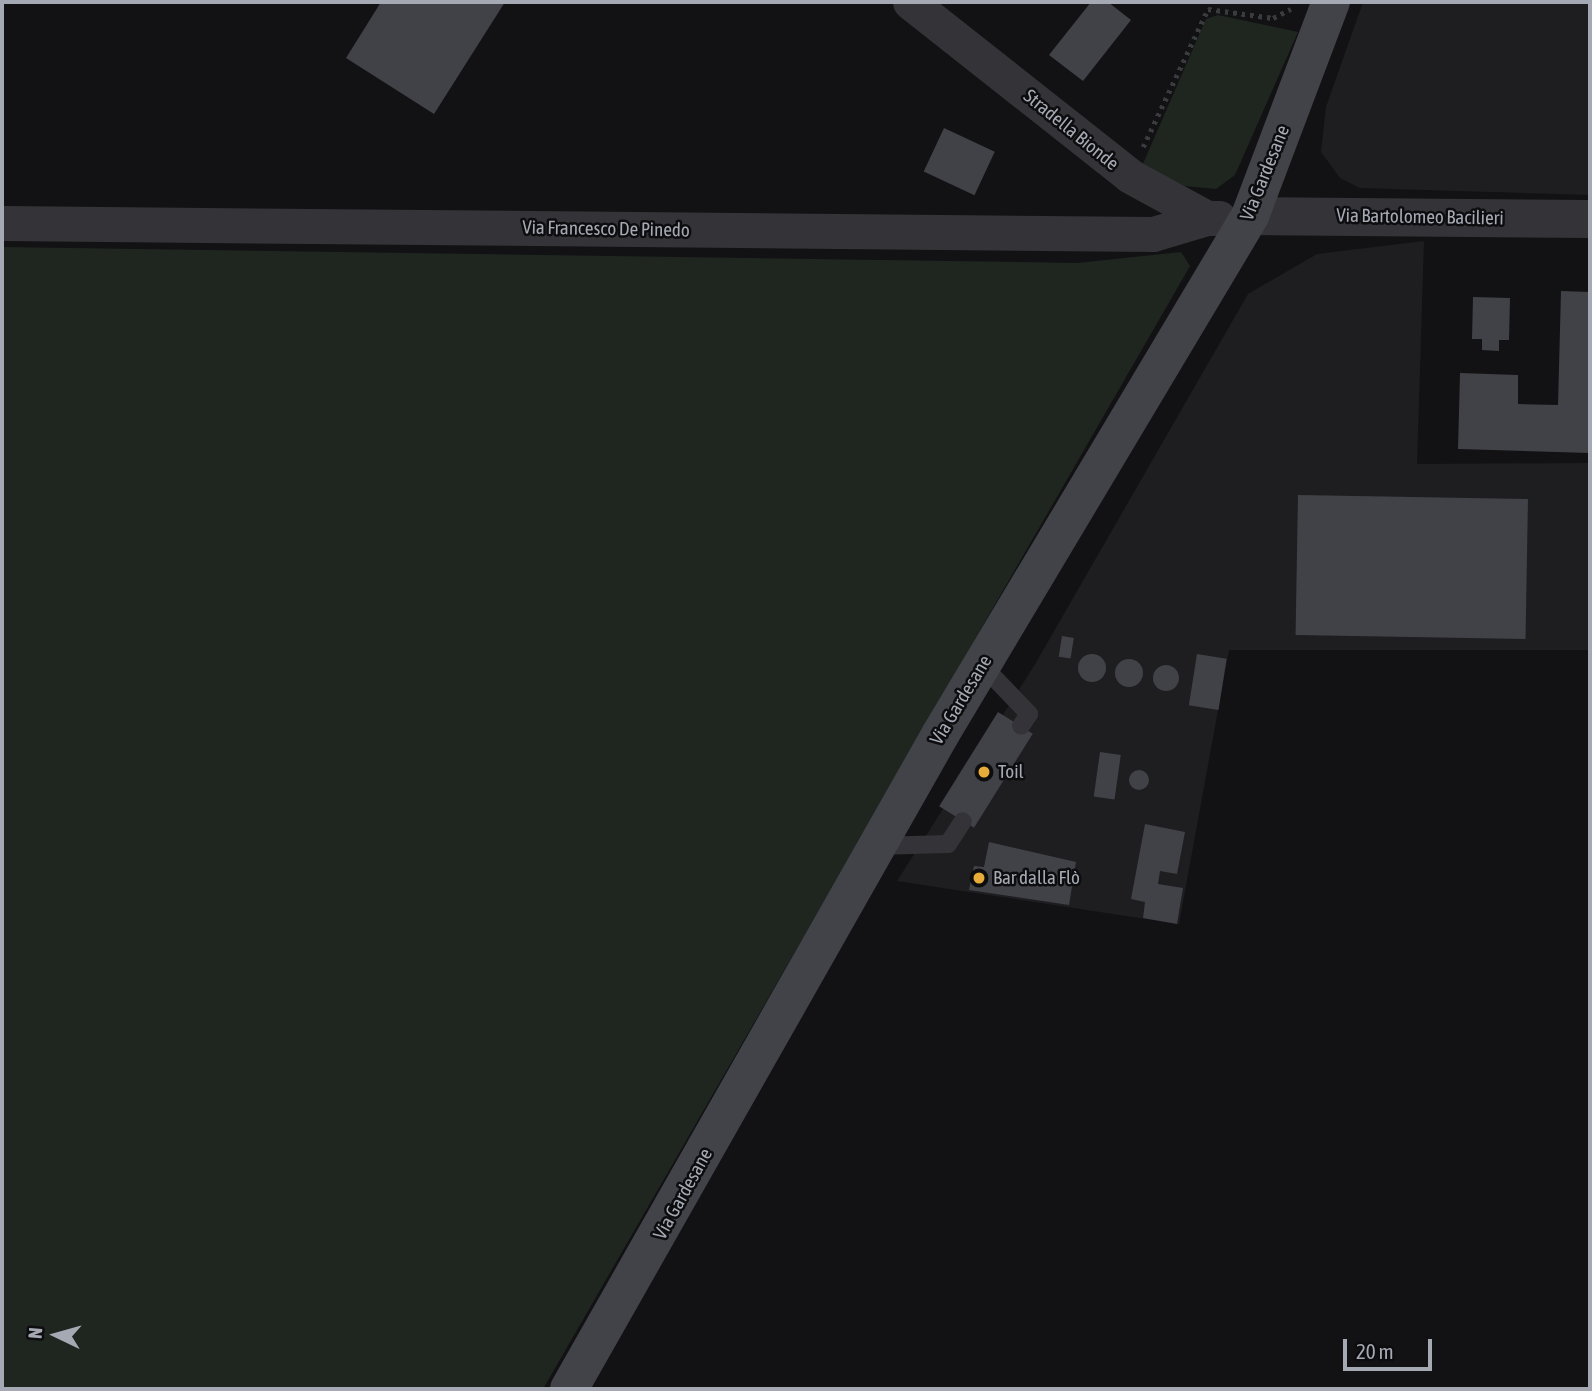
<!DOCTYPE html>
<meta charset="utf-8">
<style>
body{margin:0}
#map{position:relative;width:1592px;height:1391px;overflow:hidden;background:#121214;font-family:"Asap Condensed",sans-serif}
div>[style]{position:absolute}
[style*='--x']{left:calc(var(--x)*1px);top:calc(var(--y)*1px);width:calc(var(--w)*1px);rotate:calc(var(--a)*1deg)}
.built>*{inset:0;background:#1e1e21}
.green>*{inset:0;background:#1f2620}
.building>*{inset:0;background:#414247;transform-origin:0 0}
.round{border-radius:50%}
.path>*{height:4.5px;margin-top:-2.25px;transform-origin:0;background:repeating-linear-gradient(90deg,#3a3b3f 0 3.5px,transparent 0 8.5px)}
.service>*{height:18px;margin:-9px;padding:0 9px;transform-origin:9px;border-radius:9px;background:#343438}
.minor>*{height:35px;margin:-17.5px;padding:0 17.5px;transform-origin:17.5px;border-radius:17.5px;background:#343438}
.tertiary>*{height:38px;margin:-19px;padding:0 19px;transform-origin:19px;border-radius:19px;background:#343438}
.secondary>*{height:38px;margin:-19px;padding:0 19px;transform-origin:19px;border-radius:19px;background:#424348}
.dots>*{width:19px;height:19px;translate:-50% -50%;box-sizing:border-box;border:4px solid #0d0d0f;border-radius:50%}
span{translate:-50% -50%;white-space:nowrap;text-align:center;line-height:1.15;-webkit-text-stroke:5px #0d0d0f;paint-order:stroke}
.street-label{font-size:19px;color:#a5a9b3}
.poi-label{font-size:19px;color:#a5a9b3}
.left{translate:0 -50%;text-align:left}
.frame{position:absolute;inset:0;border:4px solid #a5a9b3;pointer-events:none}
.north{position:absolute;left:21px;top:1300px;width:70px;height:70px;-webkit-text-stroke:5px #0d0d0f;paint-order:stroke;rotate:275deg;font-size:19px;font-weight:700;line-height:28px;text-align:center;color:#a5a9b3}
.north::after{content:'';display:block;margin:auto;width:24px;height:32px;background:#a5a9b3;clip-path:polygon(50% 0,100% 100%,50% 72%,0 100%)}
.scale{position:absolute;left:1343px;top:1339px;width:89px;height:32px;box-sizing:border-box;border:4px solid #a5a9b3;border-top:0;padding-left:9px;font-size:21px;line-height:24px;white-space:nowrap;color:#a5a9b3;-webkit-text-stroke:5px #0d0d0f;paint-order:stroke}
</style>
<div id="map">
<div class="built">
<i style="clip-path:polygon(1363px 2px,1590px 2px,1590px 195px,1360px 188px,1340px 178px,1321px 152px,1326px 107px)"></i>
<i style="clip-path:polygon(1424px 241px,1417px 464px,1590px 463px,1590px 650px,1229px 650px,1179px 924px,897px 881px,1034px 666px,1248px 294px,1317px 254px)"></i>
</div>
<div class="green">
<i style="clip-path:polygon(1218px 15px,1298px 32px,1235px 175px,1216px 189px,1185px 186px,1142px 166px,1206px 19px)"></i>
<i style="clip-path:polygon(2px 247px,1077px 263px,1181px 252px,1190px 266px,543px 1389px,2px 1389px)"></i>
</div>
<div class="building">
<i style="clip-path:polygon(381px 2px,505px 2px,434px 114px,346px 58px)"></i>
<i style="clip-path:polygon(1091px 2px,1108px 2px,1131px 20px,1083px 81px,1049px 55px)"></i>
<i style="left:944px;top:128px;width:56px;height:48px;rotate:25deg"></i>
<i style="clip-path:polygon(1561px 291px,1590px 292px,1590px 453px,1458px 449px,1460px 373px,1518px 375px,1518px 404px,1558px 405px)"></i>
<i style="clip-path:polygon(1473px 297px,1510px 298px,1509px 340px,1499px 340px,1499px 351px,1482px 350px,1482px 339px,1472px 339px)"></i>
<i style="left:1298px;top:495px;width:230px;height:140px;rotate:1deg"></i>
<i style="left:1062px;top:636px;width:12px;height:21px;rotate:9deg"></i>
<i style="left:1197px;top:654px;width:30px;height:52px;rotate:9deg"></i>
<i class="round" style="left:1078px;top:654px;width:28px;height:28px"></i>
<i class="round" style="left:1115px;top:659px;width:28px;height:28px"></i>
<i class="round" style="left:1153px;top:665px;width:26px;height:26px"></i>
<i style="left:998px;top:712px;width:41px;height:111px;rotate:32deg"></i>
<i style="left:1100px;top:752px;width:21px;height:45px;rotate:8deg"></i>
<i class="round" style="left:1129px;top:770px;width:20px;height:20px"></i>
<i style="clip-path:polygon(1145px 824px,1185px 832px,1177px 874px,1160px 871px,1158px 884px,1183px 888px,1177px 924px,1143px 918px,1145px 902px,1131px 899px)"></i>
<i style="clip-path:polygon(989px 842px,1076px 862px,1069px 905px,969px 890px,974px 866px,984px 867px)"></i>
</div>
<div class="path">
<i style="--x:1143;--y:147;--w:153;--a:-64.8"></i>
<i style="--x:1208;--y:9;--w:66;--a:7.9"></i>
<i style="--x:1273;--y:18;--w:20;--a:-27"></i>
</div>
<div class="service">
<i style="--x:982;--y:665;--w:68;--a:46.2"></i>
<i style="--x:1029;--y:714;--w:14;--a:124"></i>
<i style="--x:876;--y:846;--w:72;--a:-1.6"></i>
<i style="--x:948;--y:844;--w:27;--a:-57"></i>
</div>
<div class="minor">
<i style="--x:910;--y:2;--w:280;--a:38.3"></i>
<i style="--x:1130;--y:176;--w:88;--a:28.6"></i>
<i style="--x:1207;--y:218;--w:12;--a:0"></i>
<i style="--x:2;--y:223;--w:1151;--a:0.55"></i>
<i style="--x:1153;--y:234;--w:56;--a:-16.5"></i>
</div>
<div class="tertiary">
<i style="--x:1250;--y:216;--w:340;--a:0.5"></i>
</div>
<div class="secondary">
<i style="--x:569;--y:1389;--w:752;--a:-60.43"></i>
<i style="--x:940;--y:735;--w:605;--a:-59.15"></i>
<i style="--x:1250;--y:216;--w:229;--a:-69.3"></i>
</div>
<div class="dots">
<i style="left:984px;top:772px;background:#e6ab38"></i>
<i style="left:979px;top:878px;background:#e6ab38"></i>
</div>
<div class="street-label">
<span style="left:1071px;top:130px;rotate:39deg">Stradella Bionde</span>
<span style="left:1265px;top:173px;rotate:-68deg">Via Gardesane</span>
<span style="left:1420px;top:217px;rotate:1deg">Via Bartolomeo Bacilieri</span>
<span style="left:606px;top:229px;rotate:1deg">Via Francesco De Pinedo</span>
<span style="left:961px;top:700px;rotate:-59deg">Via Gardesane</span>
<span style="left:683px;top:1194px;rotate:-61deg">Via Gardesane</span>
</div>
<div class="poi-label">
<span class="left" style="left:998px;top:772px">Toil</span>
<span class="left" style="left:993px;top:878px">Bar dalla Flò</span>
</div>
<div class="frame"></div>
<div class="north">N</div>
<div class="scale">20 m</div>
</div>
